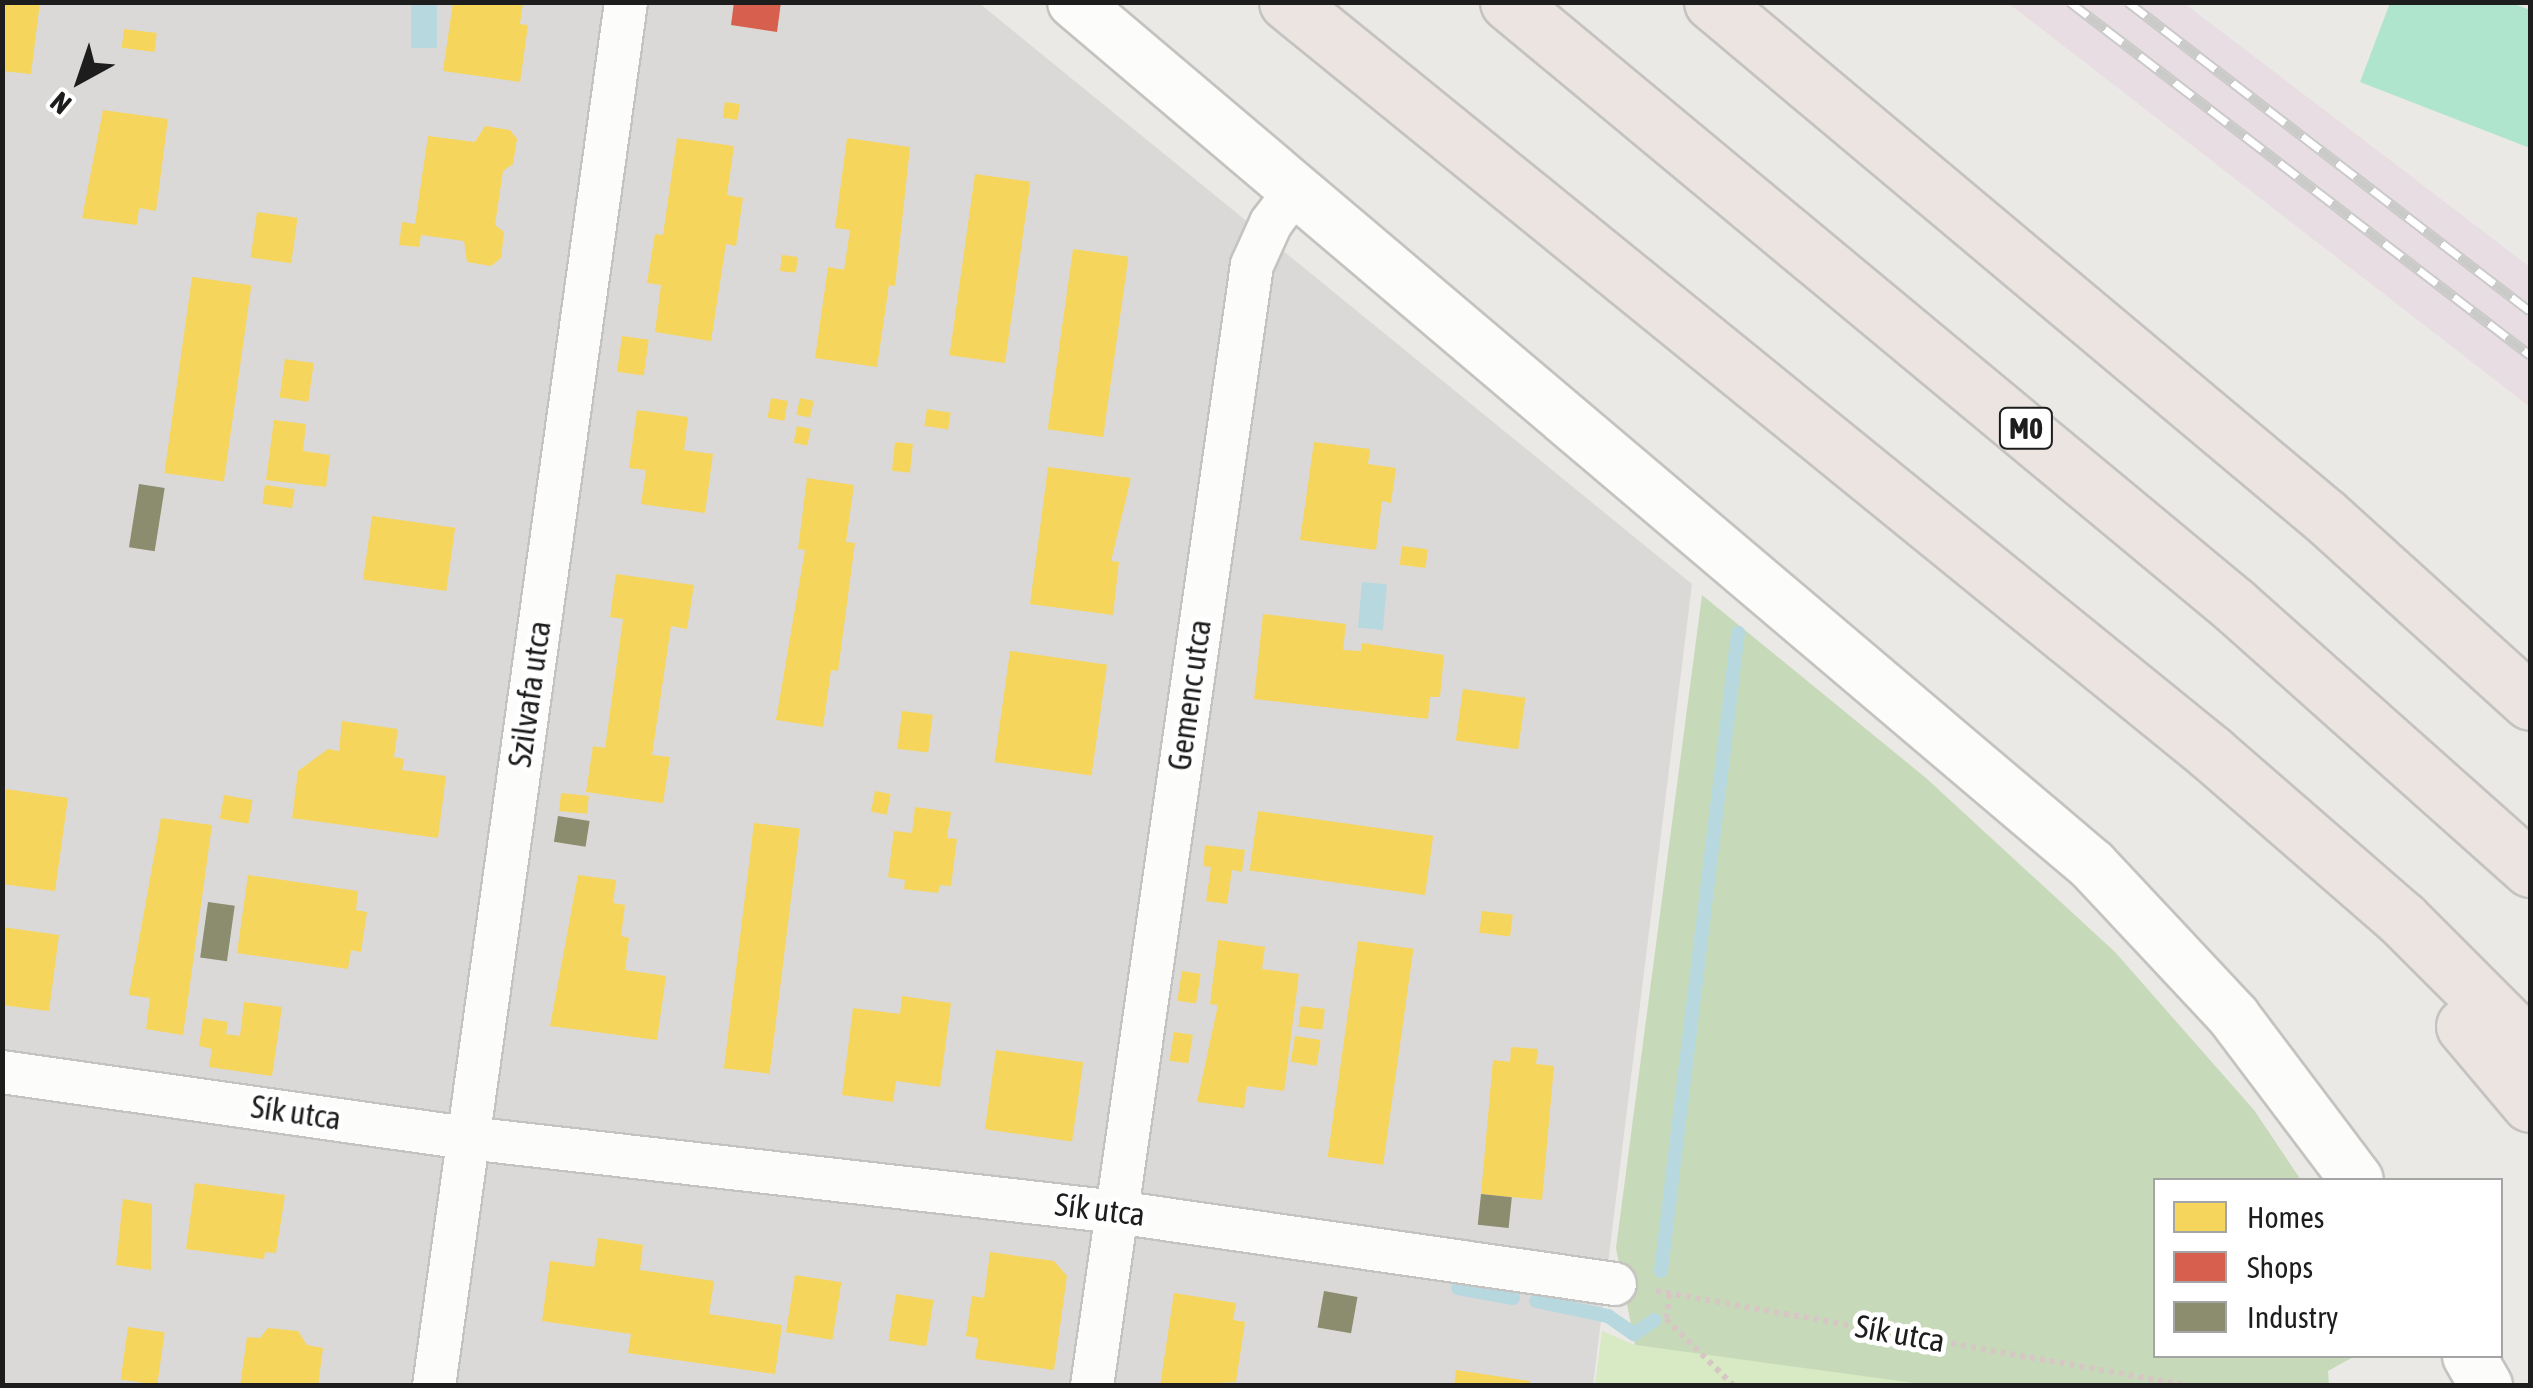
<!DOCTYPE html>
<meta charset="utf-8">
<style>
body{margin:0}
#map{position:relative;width:2533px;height:1388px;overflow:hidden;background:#ebe9e5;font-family:"Asap Condensed",sans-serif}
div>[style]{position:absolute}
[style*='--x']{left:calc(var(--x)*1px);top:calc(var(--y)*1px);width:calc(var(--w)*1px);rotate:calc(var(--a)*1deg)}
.residential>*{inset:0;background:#dad9d7}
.industrial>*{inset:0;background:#e9dde4}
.grass>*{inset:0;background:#d8eac3}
.forest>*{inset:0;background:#c6daba}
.pitch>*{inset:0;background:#afe4cd}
.water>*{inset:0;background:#b8d8df;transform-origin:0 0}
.homes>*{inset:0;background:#f6d55c;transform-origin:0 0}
.shops>*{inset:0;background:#d6604d}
.industry>*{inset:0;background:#8c8c6e;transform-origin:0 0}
.stream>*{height:14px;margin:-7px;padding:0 7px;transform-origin:7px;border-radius:7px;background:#b8d8df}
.path>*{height:6px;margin-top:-3px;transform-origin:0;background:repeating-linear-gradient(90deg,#d6c7c4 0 5px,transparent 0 10px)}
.roads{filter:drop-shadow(2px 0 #c4c3c1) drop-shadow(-2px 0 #c4c3c1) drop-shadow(0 2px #c4c3c1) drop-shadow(0 -2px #c4c3c1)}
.minor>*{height:42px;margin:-21px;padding:0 21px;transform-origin:21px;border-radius:21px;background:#fcfcfb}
.tertiary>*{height:52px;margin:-26px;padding:0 26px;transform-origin:26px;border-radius:26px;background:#fcfcfb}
.trunk>*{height:55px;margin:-27.5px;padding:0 27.5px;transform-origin:27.5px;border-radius:27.5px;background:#ece4e1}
.rail>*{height:11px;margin-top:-5.5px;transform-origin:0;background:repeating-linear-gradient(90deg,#fff 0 22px,#cacac9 0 44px);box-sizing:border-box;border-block:2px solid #cacac9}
span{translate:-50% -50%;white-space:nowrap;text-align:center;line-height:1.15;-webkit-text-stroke:10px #fff;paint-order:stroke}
.shield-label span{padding:2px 8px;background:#fff;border:2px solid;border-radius:8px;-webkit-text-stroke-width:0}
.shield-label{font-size:30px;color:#1d1d1d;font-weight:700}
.street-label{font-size:32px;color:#1d1d1d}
.frame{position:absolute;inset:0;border:5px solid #1d1d1d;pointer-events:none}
.legend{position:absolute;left:2153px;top:1178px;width:350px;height:180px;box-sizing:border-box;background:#fff;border:2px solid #a5a5a5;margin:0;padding:12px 18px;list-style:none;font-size:30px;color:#1d1d1d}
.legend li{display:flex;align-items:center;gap:20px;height:50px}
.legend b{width:50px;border:2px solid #a5a5a5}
.north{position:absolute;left:30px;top:30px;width:100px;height:100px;-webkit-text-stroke:8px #fff;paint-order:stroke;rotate:220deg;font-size:28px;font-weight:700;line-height:40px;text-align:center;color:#1d1d1d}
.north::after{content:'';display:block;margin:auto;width:35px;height:45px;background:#1d1d1d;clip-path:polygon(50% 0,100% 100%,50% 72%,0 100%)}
</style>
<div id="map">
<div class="residential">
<i style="clip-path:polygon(3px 3px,979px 3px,1692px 584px,1593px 1385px,3px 1386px)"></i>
</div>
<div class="industrial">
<i style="clip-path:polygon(2008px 3px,2184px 3px,2530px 267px,2530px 407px)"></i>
</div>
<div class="grass">
<i style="clip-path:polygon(1602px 1331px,1635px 1345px,1937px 1385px,1595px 1386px)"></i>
</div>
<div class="forest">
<i style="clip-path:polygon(1702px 595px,1926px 778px,2115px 952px,2254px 1110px,2301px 1180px,2156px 1180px,2156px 1356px,2355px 1356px,2328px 1371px,2329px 1385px,1937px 1386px,1635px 1345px,1616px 1248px)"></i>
</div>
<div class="pitch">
<i style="clip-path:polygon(2390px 3px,2512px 3px,2530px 10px,2530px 148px,2360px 82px)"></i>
</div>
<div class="water">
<i style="left:411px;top:3px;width:26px;height:45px"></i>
<i style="left:1362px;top:582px;width:25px;height:46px;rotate:5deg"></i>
</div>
<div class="homes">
<i style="clip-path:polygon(2px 2px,40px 2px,31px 74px,2px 71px)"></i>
<i style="clip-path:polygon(453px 2px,523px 2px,520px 24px,528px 25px,520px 82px,443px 71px)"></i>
<i style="left:124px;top:29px;width:33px;height:19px;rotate:7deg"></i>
<i style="left:725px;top:102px;width:15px;height:16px;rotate:8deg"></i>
<i style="clip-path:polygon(103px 110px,168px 119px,156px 211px,139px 208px,137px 225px,82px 218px)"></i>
<i style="clip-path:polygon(485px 126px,510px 130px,517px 139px,513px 164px,503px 171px,495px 225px,504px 232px,501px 258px,491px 266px,467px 262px,464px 241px,421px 235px,419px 247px,399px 245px,402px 222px,415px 224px,428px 136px,475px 142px)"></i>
<i style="clip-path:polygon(677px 138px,734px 146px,727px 195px,743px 198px,736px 246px,726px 244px,711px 341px,655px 332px,661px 285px,647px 283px,655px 234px,663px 235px)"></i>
<i style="clip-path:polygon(847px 138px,910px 147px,895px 286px,889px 285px,877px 367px,815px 358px,828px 267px,844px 270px,850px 230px,835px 228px)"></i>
<i style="left:975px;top:174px;width:56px;height:183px;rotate:8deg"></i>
<i style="left:257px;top:212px;width:41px;height:46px;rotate:8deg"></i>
<i style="left:1073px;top:249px;width:56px;height:182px;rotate:8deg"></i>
<i style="left:782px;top:255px;width:16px;height:16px;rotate:7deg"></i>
<i style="left:192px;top:277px;width:60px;height:198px;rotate:8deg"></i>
<i style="left:622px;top:336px;width:27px;height:36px;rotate:8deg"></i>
<i style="left:285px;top:359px;width:29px;height:39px;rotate:8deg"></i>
<i style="left:771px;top:398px;width:17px;height:20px;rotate:10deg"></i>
<i style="left:800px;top:398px;width:14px;height:17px;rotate:12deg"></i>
<i style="left:927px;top:409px;width:24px;height:17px;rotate:9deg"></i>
<i style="clip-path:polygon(637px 410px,688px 417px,684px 450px,713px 454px,705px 513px,641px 504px,646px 470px,629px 468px)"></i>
<i style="clip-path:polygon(274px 420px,306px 424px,303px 451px,330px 455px,326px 487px,266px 480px)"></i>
<i style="left:797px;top:426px;width:14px;height:17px;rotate:12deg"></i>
<i style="left:895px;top:442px;width:18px;height:29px;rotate:6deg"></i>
<i style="clip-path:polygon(1314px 442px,1370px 449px,1368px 464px,1396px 468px,1391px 503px,1382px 501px,1376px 550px,1300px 540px)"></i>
<i style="clip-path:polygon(1048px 467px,1131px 478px,1111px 561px,1119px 562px,1113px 615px,1030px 604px)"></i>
<i style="clip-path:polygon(807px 478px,854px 485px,846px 542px,855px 543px,838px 671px,831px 670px,823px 727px,776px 720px,805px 550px,798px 549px)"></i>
<i style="left:265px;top:485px;width:30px;height:19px;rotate:8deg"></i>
<i style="left:372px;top:516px;width:84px;height:64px;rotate:8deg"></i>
<i style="left:1402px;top:546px;width:26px;height:19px;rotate:7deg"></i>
<i style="clip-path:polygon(616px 574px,694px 585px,687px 629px,671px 626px,652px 755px,670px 757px,663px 803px,586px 792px,593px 746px,605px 748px,623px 619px,610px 617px)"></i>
<i style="clip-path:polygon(1263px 614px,1346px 624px,1343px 650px,1361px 651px,1362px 643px,1444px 655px,1440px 697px,1430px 697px,1428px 719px,1254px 699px)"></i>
<i style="left:1010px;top:651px;width:98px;height:112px;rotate:8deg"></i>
<i style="left:1463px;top:689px;width:63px;height:52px;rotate:8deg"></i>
<i style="left:902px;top:711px;width:31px;height:38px;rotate:7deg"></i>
<i style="clip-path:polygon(342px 721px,398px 729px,394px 757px,404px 759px,402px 770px,446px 776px,438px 838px,292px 818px,298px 771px,328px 749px,339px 751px)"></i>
<i style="clip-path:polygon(6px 789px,68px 798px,55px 891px,2px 884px)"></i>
<i style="left:875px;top:791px;width:16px;height:21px;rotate:11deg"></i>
<i style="left:561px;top:793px;width:28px;height:18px;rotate:6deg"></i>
<i style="left:224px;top:795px;width:29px;height:24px;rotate:10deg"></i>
<i style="clip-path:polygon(915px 807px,951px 812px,947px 838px,957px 839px,951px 886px,940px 885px,938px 893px,904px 889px,905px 880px,888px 877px,894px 831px,912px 833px)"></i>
<i style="left:1258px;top:811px;width:177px;height:60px;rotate:8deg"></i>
<i style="clip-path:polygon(161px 818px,212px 825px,183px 1035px,146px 1029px,150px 998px,129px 995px)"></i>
<i style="left:754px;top:823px;width:46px;height:247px;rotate:7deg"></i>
<i style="clip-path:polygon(1205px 845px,1245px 850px,1242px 872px,1232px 870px,1227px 904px,1206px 901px,1211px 867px,1203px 866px)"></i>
<i style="clip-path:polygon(248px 875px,358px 891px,356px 910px,367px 912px,361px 952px,351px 950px,348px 969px,237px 953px)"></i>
<i style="clip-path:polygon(578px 875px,616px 880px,613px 903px,625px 905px,621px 936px,629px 938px,625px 970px,666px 976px,657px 1040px,550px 1026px)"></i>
<i style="left:1482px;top:911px;width:31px;height:22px;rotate:7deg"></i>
<i style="clip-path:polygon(2px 927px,59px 935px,49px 1011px,2px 1005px)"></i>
<i style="clip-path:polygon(1218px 940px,1265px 947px,1262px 969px,1299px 974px,1284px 1091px,1247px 1086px,1244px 1108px,1197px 1102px,1218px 1005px,1210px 1004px)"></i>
<i style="left:1358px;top:941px;width:56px;height:218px;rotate:8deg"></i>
<i style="left:1182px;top:971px;width:19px;height:30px;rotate:9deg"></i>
<i style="clip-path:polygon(902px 996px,951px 1003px,940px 1087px,896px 1081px,893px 1102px,842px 1095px,853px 1008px,900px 1014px)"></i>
<i style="clip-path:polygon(244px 1002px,282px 1007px,272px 1076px,209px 1067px,212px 1049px,199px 1046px,203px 1018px,228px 1022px,226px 1034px,240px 1036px)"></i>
<i style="left:1301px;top:1006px;width:24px;height:21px;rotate:7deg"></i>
<i style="left:1174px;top:1032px;width:19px;height:29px;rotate:9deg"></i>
<i style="left:1295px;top:1036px;width:26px;height:26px;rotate:9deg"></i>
<i style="clip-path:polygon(1511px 1047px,1538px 1049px,1536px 1064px,1554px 1066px,1542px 1200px,1481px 1194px,1493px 1060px,1510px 1062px)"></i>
<i style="left:996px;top:1050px;width:88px;height:80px;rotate:8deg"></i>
<i style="clip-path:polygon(195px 1183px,285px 1195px,276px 1253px,265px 1252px,264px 1259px,186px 1249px)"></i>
<i style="clip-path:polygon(123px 1199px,152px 1204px,151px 1270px,116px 1265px)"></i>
<i style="clip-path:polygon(598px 1238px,643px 1245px,640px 1270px,714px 1281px,709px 1314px,782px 1325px,775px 1374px,628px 1353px,631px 1334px,542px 1321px,550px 1261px,594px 1267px)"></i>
<i style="clip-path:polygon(990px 1252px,1054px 1261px,1067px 1276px,1054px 1370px,975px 1359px,978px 1338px,966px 1336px,972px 1296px,984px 1298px)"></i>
<i style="left:795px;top:1275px;width:47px;height:58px;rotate:9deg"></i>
<i style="clip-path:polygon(1174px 1293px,1236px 1303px,1233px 1320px,1245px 1322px,1236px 1382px,1160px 1386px)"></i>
<i style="left:896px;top:1294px;width:38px;height:47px;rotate:9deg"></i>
<i style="left:128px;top:1327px;width:37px;height:53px;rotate:8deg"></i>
<i style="clip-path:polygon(268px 1328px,298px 1331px,307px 1345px,323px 1348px,318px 1386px,240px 1386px,247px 1337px,260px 1338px)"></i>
<i style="clip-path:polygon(1456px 1370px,1530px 1381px,1529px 1386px,1454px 1386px)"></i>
</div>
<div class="shops">
<i style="clip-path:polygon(734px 2px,781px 2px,777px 32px,731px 25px)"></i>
</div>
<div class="industry">
<i style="left:139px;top:484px;width:26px;height:64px;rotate:9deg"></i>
<i style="left:558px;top:816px;width:32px;height:26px;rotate:9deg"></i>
<i style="left:208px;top:902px;width:27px;height:56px;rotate:8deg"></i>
<i style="left:1481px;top:1194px;width:31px;height:31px;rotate:6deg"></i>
<i style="left:1324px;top:1291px;width:34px;height:37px;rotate:10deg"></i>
</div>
<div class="stream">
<i style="--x:1661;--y:1271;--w:643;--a:-83.12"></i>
<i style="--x:1458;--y:1288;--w:56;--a:10.3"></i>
<i style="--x:1536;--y:1301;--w:74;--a:11.8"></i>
<i style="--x:1608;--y:1316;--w:32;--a:35"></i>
<i style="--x:1634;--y:1334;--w:25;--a:-34"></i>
</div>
<div class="path">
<i style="--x:1656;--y:1291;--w:543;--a:10.07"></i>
<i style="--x:1670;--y:1294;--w:25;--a:99"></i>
<i style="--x:1666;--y:1319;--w:95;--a:44.6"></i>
</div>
<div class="roads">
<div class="minor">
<i style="--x:2;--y:1072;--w:471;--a:8.1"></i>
<i style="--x:468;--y:1138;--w:652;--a:6.51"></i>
<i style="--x:1116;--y:1212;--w:504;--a:8.21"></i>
<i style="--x:434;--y:1386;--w:1397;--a:-82.1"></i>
<i style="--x:1092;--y:1386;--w:1132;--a:-81.88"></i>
<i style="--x:1252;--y:265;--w:46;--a:-65.7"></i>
<i style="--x:1271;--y:223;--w:41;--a:-52.9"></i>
</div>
<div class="tertiary">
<i style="--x:1074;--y:2;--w:1335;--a:40.29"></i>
<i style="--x:2092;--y:865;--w:208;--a:46.9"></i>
<i style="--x:2234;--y:1017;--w:204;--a:53"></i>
<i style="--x:2469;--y:1356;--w:34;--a:60"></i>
</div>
<div class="trunk">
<i style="--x:1287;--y:2;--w:1191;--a:39.1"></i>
<i style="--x:2211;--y:753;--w:253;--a:41"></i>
<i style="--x:2402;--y:919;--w:181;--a:45"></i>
<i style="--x:1508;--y:2;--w:944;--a:39.71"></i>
<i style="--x:2234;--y:605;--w:397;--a:41.7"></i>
<i style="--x:1712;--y:2;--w:801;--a:39.99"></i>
<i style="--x:2326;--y:517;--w:275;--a:42.2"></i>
<i style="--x:2464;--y:1026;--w:102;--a:49.8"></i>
</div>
</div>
<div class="rail">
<i style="--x:2070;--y:2;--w:580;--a:37.5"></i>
<i style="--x:2128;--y:2;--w:507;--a:37.55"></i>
</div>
<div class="shield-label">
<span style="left:2026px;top:428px">M0</span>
</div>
<div class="street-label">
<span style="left:530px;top:694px;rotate:-82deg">Szilvafa utca</span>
<span style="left:1190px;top:695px;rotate:-82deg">Gemenc utca</span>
<span style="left:296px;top:1113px;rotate:8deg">Sík utca</span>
<span style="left:1100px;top:1210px;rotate:7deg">Sík utca</span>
<span style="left:1900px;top:1334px;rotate:10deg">Sík utca</span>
</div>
<div class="frame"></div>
<ul class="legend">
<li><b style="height:28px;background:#f6d55c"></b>Homes</li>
<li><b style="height:28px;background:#d6604d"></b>Shops</li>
<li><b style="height:28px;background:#8c8c6e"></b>Industry</li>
</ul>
<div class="north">N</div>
</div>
